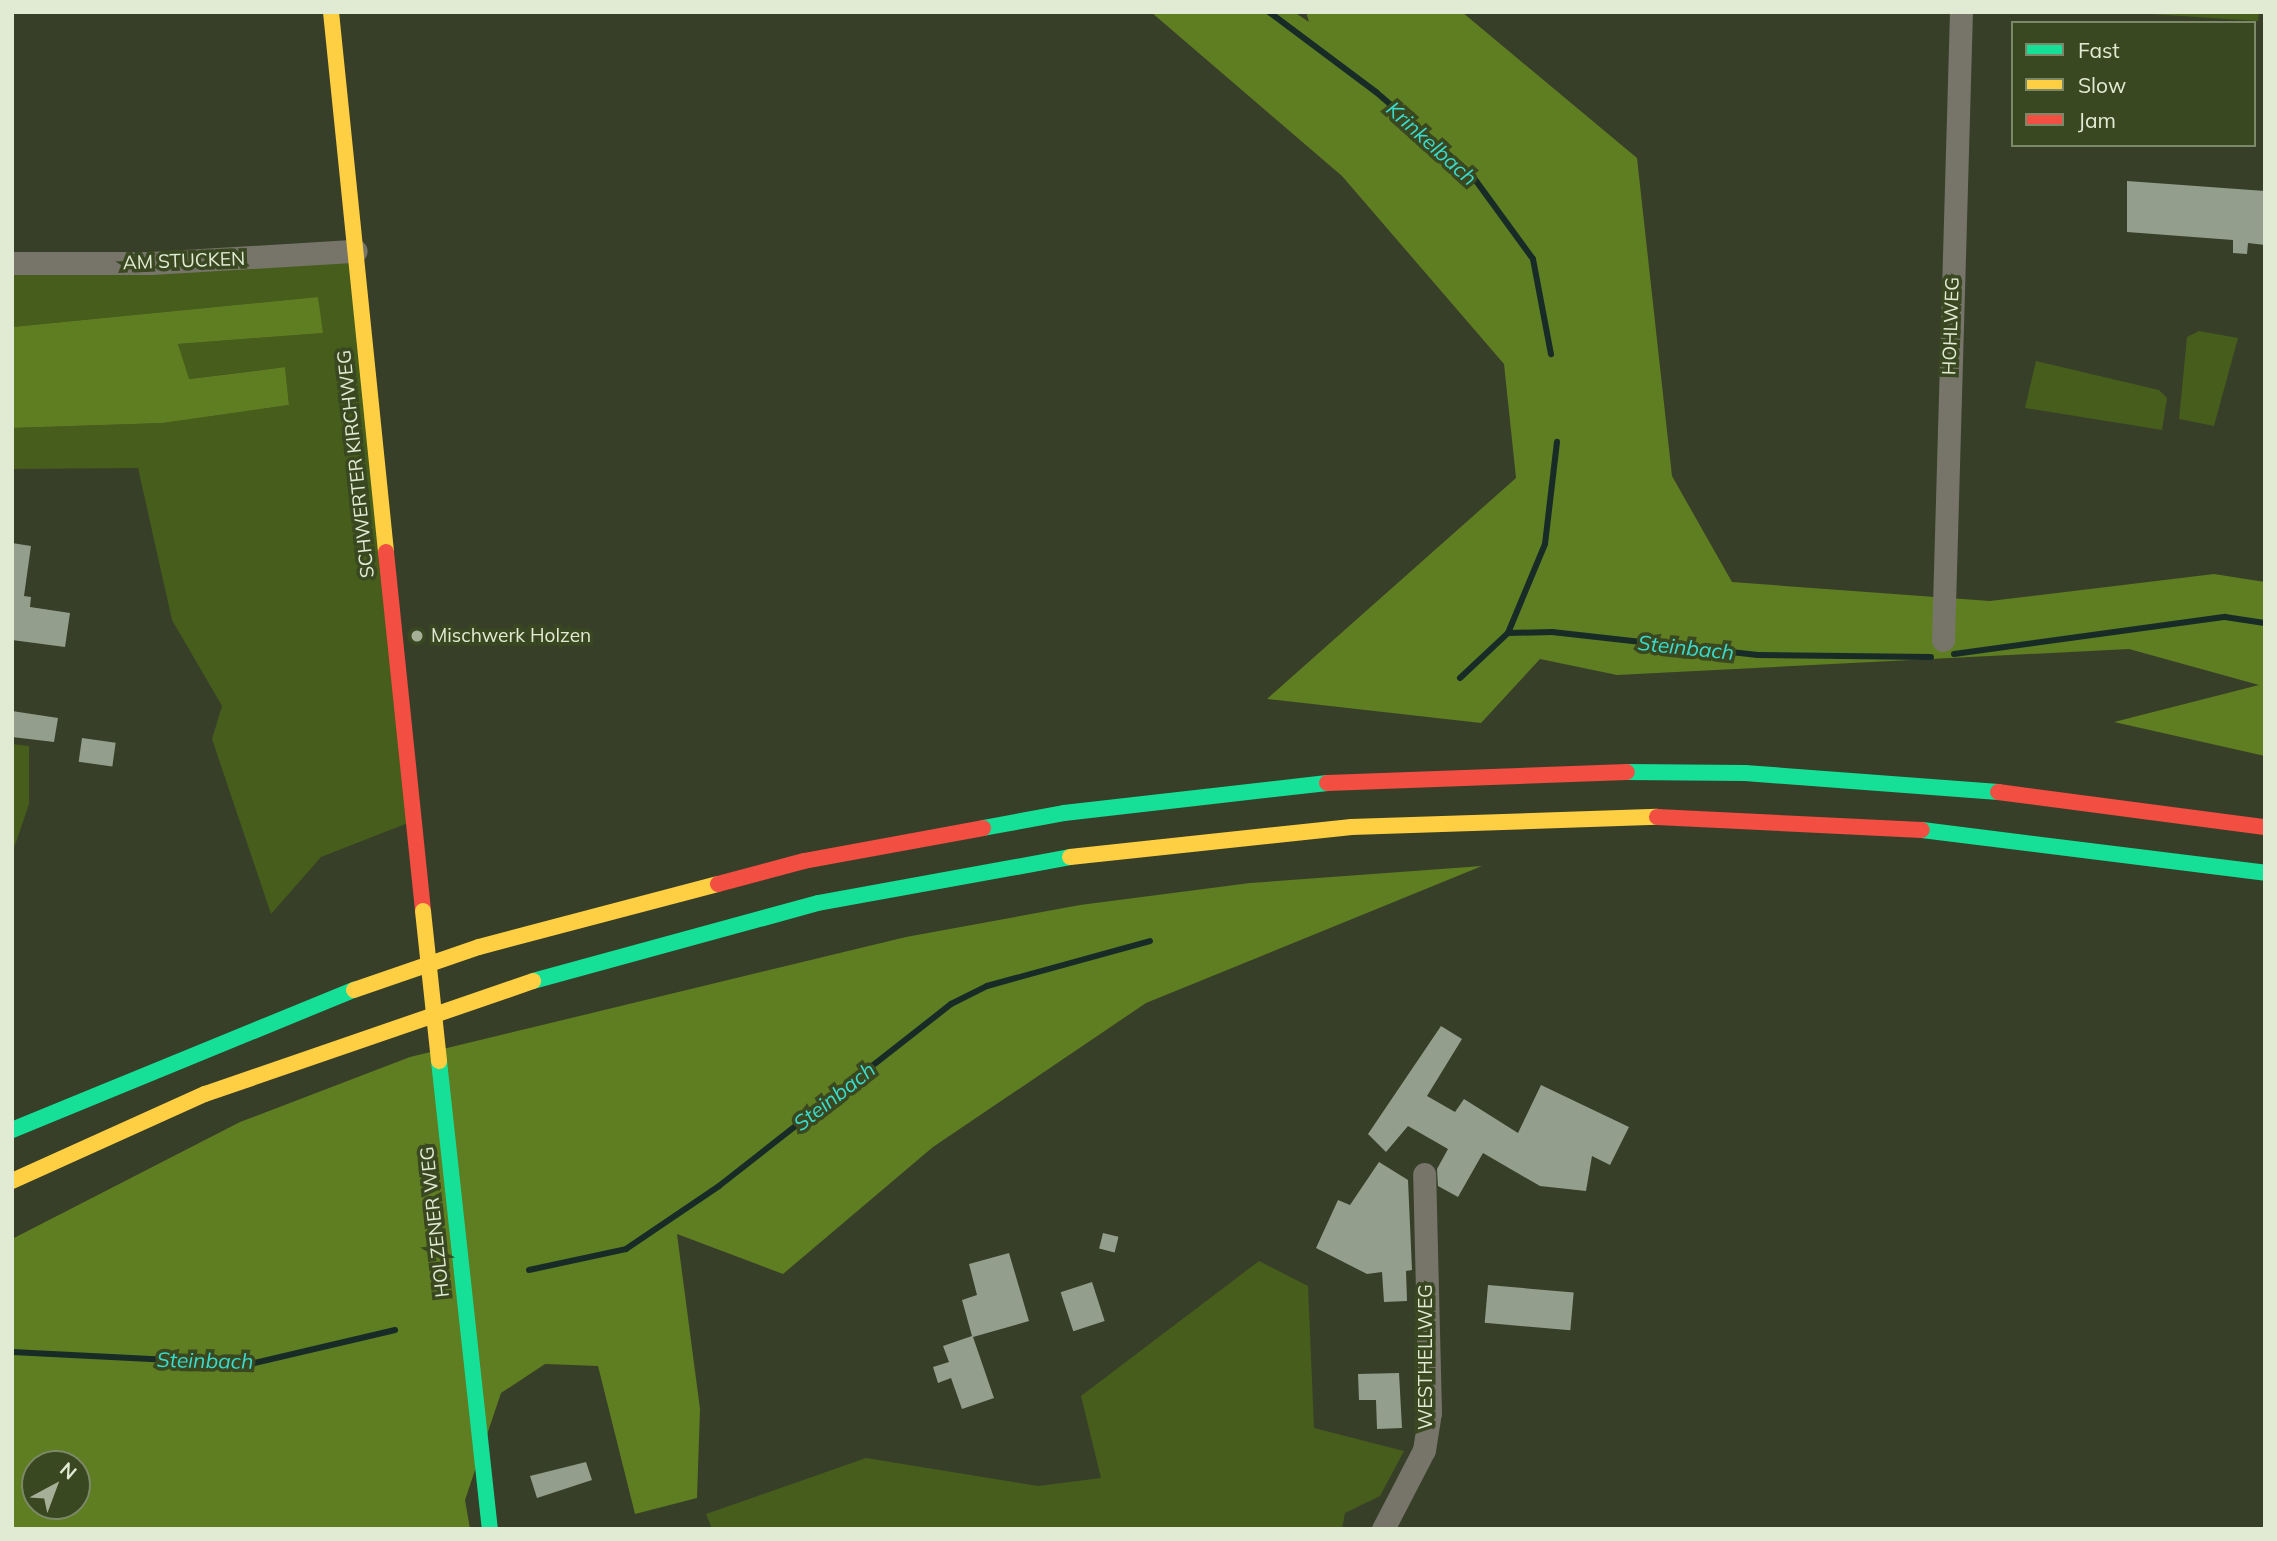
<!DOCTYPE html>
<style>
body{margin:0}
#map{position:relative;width:2277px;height:1541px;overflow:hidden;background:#373f29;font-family:Mulish,sans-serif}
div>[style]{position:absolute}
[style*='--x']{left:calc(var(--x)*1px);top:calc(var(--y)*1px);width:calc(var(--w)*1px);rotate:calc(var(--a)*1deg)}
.green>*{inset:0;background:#475d1c}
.forest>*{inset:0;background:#5f7d21}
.stream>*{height:6px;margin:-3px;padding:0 3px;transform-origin:3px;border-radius:3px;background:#182b27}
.building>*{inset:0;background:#939e8d;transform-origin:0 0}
.street>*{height:23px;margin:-11.5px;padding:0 11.5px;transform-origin:11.5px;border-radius:11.5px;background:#77756a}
.fast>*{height:16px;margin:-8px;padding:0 8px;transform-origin:8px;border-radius:8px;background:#16e098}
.slow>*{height:16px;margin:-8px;padding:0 8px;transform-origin:8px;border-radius:8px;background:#ffcf43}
.jam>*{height:16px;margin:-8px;padding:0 8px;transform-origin:8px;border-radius:8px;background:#f24e42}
.slow-bridge>*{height:16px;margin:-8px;padding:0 8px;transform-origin:8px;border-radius:8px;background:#ffcf43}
.dots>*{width:19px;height:19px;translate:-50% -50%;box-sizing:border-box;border:4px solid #394820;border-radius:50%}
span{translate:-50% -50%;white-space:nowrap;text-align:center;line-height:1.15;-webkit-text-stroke:7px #394820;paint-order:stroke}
.street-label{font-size:19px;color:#e1ebd4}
.poi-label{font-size:19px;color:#e1ebd4}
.left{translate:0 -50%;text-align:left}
.water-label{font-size:21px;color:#3adbcd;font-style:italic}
.frame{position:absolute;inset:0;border:14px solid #e1ebd4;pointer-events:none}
.legend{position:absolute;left:2011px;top:21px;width:245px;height:126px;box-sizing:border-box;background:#394820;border:2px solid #7c8968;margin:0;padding:9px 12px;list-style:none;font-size:21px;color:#e1ebd4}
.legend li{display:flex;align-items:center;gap:14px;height:35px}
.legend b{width:35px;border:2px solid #7c8968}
.north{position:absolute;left:21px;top:1450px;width:70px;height:70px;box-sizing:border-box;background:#394820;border:2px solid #7c8968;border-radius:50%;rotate:41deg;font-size:19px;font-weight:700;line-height:28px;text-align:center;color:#e1ebd4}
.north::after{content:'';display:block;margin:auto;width:24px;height:32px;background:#a6af98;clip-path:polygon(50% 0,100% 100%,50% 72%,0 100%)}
</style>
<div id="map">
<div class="green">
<i style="clip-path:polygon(2119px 12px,2259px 12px,2258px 21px)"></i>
<i style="clip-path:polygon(356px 251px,413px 821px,321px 857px,271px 914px,212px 739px,222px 706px,172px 620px,138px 468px,12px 469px,12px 428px,163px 423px,289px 405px,285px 367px,188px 379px,178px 344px,322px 333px,318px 297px,12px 327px,12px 263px)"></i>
<i style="clip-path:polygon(2199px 331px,2238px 338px,2214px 426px,2179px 419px,2187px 337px)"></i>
<i style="clip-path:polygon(2036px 361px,2159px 390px,2167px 398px,2162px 430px,2025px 408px)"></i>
<i style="clip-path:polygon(12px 744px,29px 746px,29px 804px,12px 854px)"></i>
<i style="clip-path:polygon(1259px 1261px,1308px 1286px,1314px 1428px,1404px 1451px,1380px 1496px,1345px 1513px,1342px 1529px,712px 1529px,706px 1514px,866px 1458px,1038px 1486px,1101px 1478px,1081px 1396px)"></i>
</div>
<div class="forest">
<i style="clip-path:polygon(1151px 12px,1294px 12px,1309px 22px,1306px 12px,1462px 12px,1637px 158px,1672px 476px,1732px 582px,1990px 601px,2214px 574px,2265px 582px,2265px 756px,2114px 722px,2259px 685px,2129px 649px,1617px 675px,1540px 659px,1481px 723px,1267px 699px,1516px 478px,1504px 364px,1342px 176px)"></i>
<i style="clip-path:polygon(318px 297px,323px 333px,178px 344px,189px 379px,285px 367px,289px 405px,163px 423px,12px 428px,12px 327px)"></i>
<i style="clip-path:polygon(evenodd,1482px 866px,1146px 1003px,933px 1147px,783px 1274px,677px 1234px,700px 1409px,697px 1498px,635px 1514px,598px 1366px,545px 1364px,501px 1393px,465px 1500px,470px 1529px,12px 1529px,12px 1239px,240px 1122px,410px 1057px,906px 937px,1080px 905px,1250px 883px,1482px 866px,35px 1464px,77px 1464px,77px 1506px,35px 1506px,35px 1464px)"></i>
</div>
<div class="stream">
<i style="--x:1269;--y:12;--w:134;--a:36.8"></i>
<i style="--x:1376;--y:92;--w:125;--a:40.8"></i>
<i style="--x:1471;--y:174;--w:105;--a:53.9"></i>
<i style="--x:1533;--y:259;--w:97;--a:79.3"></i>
<i style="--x:1508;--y:633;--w:96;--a:-67.4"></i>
<i style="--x:1545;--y:544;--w:103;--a:-83.3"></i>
<i style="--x:1954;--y:654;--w:274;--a:-7.8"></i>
<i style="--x:2225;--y:617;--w:40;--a:8.5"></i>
<i style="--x:1460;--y:678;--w:66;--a:-43.2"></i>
<i style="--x:1508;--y:633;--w:44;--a:-1.3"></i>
<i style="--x:1552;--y:632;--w:207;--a:6.4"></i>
<i style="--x:1758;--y:655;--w:173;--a:0.7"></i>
<i style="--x:529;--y:1270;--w:99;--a:-12.2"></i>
<i style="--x:626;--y:1249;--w:112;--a:-34.1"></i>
<i style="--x:719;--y:1186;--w:295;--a:-38.1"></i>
<i style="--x:951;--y:1004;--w:40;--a:-26.6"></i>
<i style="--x:987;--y:986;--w:169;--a:-15.4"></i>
<i style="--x:12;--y:1352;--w:238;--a:2.9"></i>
<i style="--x:250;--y:1364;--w:149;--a:-13.2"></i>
</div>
<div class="building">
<i style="clip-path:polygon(2127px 181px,2265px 191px,2265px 245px,2248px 243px,2247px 254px,2233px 253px,2233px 240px,2127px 232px)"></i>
<i style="clip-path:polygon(12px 543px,31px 546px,24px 596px,31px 597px,30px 607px,70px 613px,65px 647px,12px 640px)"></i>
<i style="clip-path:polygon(12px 711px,58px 718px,54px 742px,12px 737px)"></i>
<i style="left:82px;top:738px;width:34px;height:24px;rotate:8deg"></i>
<i style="clip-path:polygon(1441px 1026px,1462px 1039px,1427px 1096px,1455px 1112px,1464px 1099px,1518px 1133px,1541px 1085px,1629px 1127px,1610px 1165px,1592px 1156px,1586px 1191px,1540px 1186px,1483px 1153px,1458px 1197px,1438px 1186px,1437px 1169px,1448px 1149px,1408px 1126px,1386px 1152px,1368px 1134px)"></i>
<i style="clip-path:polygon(1379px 1162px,1408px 1180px,1412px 1270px,1406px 1271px,1407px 1301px,1384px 1302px,1382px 1272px,1367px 1274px,1316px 1248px,1338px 1200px,1350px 1205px)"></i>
<i style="left:1103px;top:1233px;width:16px;height:16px;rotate:14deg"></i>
<i style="clip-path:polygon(1009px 1253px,1029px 1321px,973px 1337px,994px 1398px,962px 1409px,951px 1378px,938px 1383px,933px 1367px,949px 1362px,943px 1346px,972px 1336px,962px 1300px,977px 1295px,969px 1264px)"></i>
<i style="left:1092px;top:1282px;width:41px;height:33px;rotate:72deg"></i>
<i style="left:1488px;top:1285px;width:86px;height:38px;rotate:5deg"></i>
<i style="clip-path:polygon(1399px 1373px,1402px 1428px,1377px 1429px,1376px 1400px,1359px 1400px,1358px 1374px)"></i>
<i style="clip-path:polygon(586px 1462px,592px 1480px,537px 1498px,530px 1476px)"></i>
</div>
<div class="street">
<i style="--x:12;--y:263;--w:139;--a:0"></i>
<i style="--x:151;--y:263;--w:205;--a:-3.4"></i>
<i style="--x:1943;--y:640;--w:628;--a:-88.36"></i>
<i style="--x:1383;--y:1529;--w:89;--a:-62.6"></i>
<i style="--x:1424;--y:1450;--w:37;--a:-81"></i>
<i style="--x:1430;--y:1413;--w:239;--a:-91.4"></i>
</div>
<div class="fast">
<i style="--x:1627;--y:772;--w:118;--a:0.5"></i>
<i style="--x:1745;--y:773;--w:254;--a:4.3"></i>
<i style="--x:983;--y:828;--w:82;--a:-10.5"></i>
<i style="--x:1064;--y:813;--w:265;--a:-6.5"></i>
<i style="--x:1922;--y:830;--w:346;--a:7.1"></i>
<i style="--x:533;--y:981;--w:295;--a:-15.3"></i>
<i style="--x:818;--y:903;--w:256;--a:-10.3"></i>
<i style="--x:439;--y:1061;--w:471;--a:83.8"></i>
<i style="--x:12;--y:1130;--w:370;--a:-22.3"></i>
</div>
<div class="slow">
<i style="--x:331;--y:12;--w:543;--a:84.18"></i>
<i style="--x:1070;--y:857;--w:283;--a:-6.1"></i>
<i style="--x:1351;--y:827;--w:306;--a:-1.9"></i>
<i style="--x:354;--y:990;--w:132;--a:-19"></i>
<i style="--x:479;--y:947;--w:247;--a:-14.8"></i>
<i style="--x:12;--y:1181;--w:212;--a:-24.3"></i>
<i style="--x:205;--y:1094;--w:347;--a:-19"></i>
</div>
<div class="jam">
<i style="--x:386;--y:552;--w:361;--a:84.1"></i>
<i style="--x:1327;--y:783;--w:300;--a:-2.1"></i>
<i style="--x:1998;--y:792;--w:269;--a:7.5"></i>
<i style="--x:1657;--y:817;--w:265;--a:2.8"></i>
<i style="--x:718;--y:884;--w:89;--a:-15"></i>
<i style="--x:804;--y:861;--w:182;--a:-10.4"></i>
</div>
<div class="slow-bridge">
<i style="--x:423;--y:911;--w:151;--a:83.9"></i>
</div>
<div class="dots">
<i style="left:417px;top:636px;background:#a6af98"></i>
</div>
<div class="street-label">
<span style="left:184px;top:261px;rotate:-2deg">AM STUCKEN</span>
<span style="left:1951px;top:326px;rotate:-88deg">HOHLWEG</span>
<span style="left:356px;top:464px;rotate:-96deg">SCHWERTER KIRCHWEG</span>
<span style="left:435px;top:1222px;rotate:-96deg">HOLZENER WEG</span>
<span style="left:1426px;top:1357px;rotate:-90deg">WESTHELLWEG</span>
</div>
<div class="poi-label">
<span class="left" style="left:431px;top:636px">Mischwerk Holzen</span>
</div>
<div class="water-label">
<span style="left:1432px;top:143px;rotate:42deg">Krinkelbach</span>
<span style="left:1686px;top:647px;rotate:6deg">Steinbach</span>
<span style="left:834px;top:1096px;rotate:-38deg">Steinbach</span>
<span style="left:205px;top:1360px;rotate:1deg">Steinbach</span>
</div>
<div class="frame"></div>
<ul class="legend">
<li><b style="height:9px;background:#16e098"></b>Fast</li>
<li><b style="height:9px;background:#ffcf43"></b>Slow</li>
<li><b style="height:9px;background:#f24e42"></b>Jam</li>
</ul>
<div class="north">N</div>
</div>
